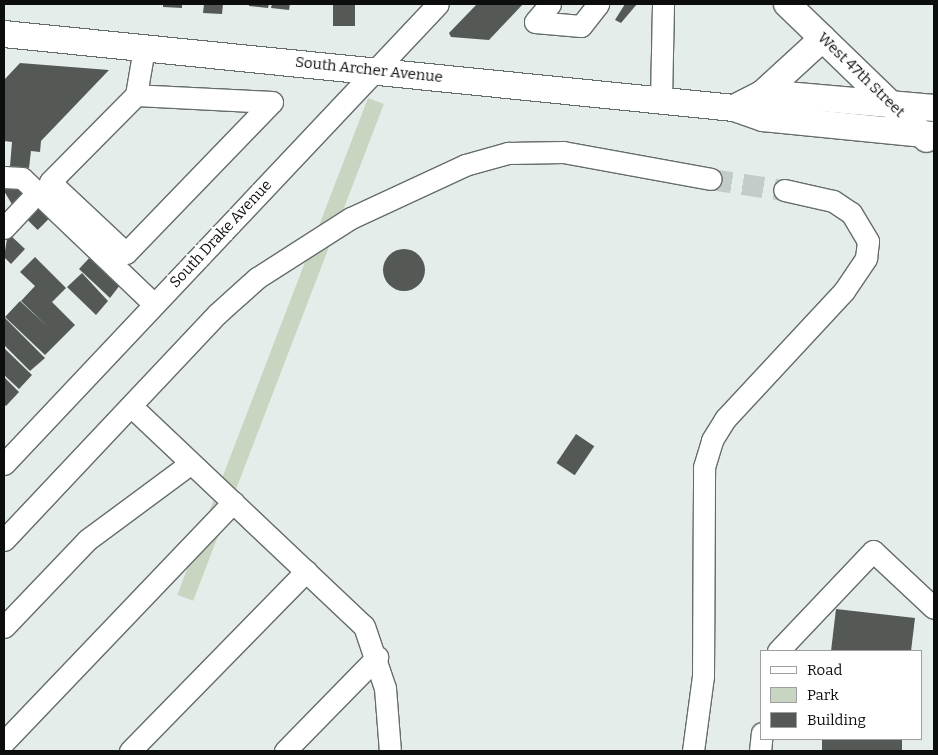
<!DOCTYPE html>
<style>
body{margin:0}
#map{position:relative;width:938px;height:755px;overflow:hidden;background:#e5edea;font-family:Bitter,serif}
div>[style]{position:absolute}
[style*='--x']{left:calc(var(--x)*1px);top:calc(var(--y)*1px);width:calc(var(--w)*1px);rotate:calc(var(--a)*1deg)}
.green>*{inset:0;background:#c8d6c1;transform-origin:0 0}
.building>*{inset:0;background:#545955;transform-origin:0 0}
.round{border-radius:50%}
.minor-tunnel>*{height:21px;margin-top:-10.5px;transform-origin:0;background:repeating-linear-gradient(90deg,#c4ccc9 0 21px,transparent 0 32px)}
.roads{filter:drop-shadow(1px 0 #656d6a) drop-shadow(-1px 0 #656d6a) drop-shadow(0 1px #656d6a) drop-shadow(0 -1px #656d6a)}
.minor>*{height:21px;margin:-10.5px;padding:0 10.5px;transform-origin:10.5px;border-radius:10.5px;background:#fff}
.major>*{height:26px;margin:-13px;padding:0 13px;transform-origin:13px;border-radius:13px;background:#fff}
span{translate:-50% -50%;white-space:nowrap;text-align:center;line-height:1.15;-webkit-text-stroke:5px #fff;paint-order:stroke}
.street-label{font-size:15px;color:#0c0e0d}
.frame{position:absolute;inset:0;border:5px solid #0c0e0d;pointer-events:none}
.legend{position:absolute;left:760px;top:650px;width:162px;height:90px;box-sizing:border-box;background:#fff;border:1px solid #9e9f9e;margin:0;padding:6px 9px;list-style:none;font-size:15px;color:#0c0e0d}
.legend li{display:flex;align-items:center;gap:10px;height:25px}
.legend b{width:25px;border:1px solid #9e9f9e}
</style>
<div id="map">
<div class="green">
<i style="left:368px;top:98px;width:17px;height:532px;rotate:21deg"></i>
</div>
<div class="building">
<i style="clip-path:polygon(163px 4px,182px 4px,182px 8px,163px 7px)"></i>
<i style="clip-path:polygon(204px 4px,223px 4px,222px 14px,203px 13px)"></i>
<i style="clip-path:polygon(249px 4px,269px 4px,268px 8px,249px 6px)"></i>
<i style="clip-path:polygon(272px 4px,290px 4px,289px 10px,271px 8px)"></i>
<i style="left:333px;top:4px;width:22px;height:22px"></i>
<i style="clip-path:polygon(477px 4px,523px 4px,489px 40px,451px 37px,449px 33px)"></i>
<i style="clip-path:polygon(625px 4px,637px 4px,621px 23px,615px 20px)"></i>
<i style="clip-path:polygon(20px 63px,109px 70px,41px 141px,40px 152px,31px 151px,29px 168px,10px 166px,12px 142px,4px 141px,4px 80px)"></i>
<i style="clip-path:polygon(13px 181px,26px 193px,13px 206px,4px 191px)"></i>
<i style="left:37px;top:201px;width:21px;height:20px;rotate:45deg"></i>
<i style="clip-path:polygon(8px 233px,25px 249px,11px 264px,4px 257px)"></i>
<i class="round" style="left:383px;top:249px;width:42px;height:42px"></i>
<i style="clip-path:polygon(92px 255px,120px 285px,110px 298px,79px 269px)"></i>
<i style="clip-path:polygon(35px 257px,66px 288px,52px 302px,75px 325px,45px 355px,5px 317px,20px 301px,48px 327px,21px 301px,35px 286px,20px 272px)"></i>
<i style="clip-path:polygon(82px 273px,108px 301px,96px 315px,67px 287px)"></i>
<i style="clip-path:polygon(5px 318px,45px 358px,30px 371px,4px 345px)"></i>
<i style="clip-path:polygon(4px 348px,32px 375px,19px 389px,4px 375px)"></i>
<i style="clip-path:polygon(4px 377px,19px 392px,6px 406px,4px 404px)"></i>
<i style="left:576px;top:434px;width:22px;height:35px;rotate:34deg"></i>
<i style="clip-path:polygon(836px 609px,915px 618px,911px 651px,831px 651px)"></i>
<i style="left:822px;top:739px;width:80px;height:12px"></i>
</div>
<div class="minor-tunnel">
<i style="--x:711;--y:179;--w:74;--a:8.6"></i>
</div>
<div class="roads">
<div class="minor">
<i style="--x:550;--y:4;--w:23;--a:130"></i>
<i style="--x:535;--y:22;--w:46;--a:5"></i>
<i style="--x:581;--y:26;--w:28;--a:-52"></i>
<i style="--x:136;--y:95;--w:122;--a:134.7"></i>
<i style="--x:50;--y:182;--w:104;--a:43.1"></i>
<i style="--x:126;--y:253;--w:210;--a:-46"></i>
<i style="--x:272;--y:102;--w:136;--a:-177.1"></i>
<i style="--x:136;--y:95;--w:48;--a:-80.3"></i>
<i style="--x:661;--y:100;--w:96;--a:-88.8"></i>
<i style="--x:4;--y:177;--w:18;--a:3"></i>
<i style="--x:22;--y:178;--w:182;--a:43.7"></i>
<i style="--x:4;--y:228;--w:48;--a:-46.7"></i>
<i style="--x:131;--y:406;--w:320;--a:43.4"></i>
<i style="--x:364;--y:626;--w:65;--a:71.3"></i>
<i style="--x:385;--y:688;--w:63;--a:85.5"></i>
<i style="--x:4;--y:464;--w:632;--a:-46.67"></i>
<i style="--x:4;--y:540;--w:311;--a:-46.7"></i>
<i style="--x:217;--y:314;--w:54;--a:-42"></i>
<i style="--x:257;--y:278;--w:112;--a:-32.6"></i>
<i style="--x:351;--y:218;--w:126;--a:-24.9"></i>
<i style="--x:465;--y:165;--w:45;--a:-15.6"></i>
<i style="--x:508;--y:153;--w:55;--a:-1"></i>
<i style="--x:563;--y:152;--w:150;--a:10.3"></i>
<i style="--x:4;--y:627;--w:120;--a:-46.3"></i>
<i style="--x:87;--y:540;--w:129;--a:-36.5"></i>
<i style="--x:778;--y:651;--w:138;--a:-46.5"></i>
<i style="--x:873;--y:551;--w:83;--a:43.1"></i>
<i style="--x:4;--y:742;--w:332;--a:-46.3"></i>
<i style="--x:130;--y:751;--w:252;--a:-45.6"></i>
<i style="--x:285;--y:751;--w:132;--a:-45.6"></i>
<i style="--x:693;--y:751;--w:76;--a:-82.4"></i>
<i style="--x:703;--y:676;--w:209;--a:-89.7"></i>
<i style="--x:704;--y:467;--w:28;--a:-73"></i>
<i style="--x:712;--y:440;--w:25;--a:-58"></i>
<i style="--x:725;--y:419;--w:175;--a:-47.1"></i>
<i style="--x:844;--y:291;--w:40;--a:-56"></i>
<i style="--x:866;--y:258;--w:17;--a:-83"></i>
<i style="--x:868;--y:241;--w:33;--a:-121"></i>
<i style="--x:851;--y:213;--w:22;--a:-146"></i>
<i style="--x:833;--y:201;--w:50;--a:-167.3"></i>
<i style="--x:760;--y:751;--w:18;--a:-84"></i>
</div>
<div class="major">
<i style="--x:787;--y:4;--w:194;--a:44"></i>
<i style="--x:4;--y:34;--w:734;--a:5.79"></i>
<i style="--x:734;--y:108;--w:31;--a:19"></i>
<i style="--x:763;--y:118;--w:172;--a:5.7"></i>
<i style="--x:763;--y:93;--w:81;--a:-42.5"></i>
<i style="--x:734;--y:108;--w:33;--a:-27"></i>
<i style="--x:763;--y:93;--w:172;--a:5"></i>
</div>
</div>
<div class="street-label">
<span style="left:369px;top:70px;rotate:6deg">South Archer Avenue</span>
<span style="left:861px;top:75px;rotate:44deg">West 47th Street</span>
<span style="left:221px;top:234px;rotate:-47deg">South Drake Avenue</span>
</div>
<div class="frame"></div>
<ul class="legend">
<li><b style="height:6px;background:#fff"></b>Road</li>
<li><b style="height:14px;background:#c8d6c1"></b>Park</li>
<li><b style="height:14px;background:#545955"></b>Building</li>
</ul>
</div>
